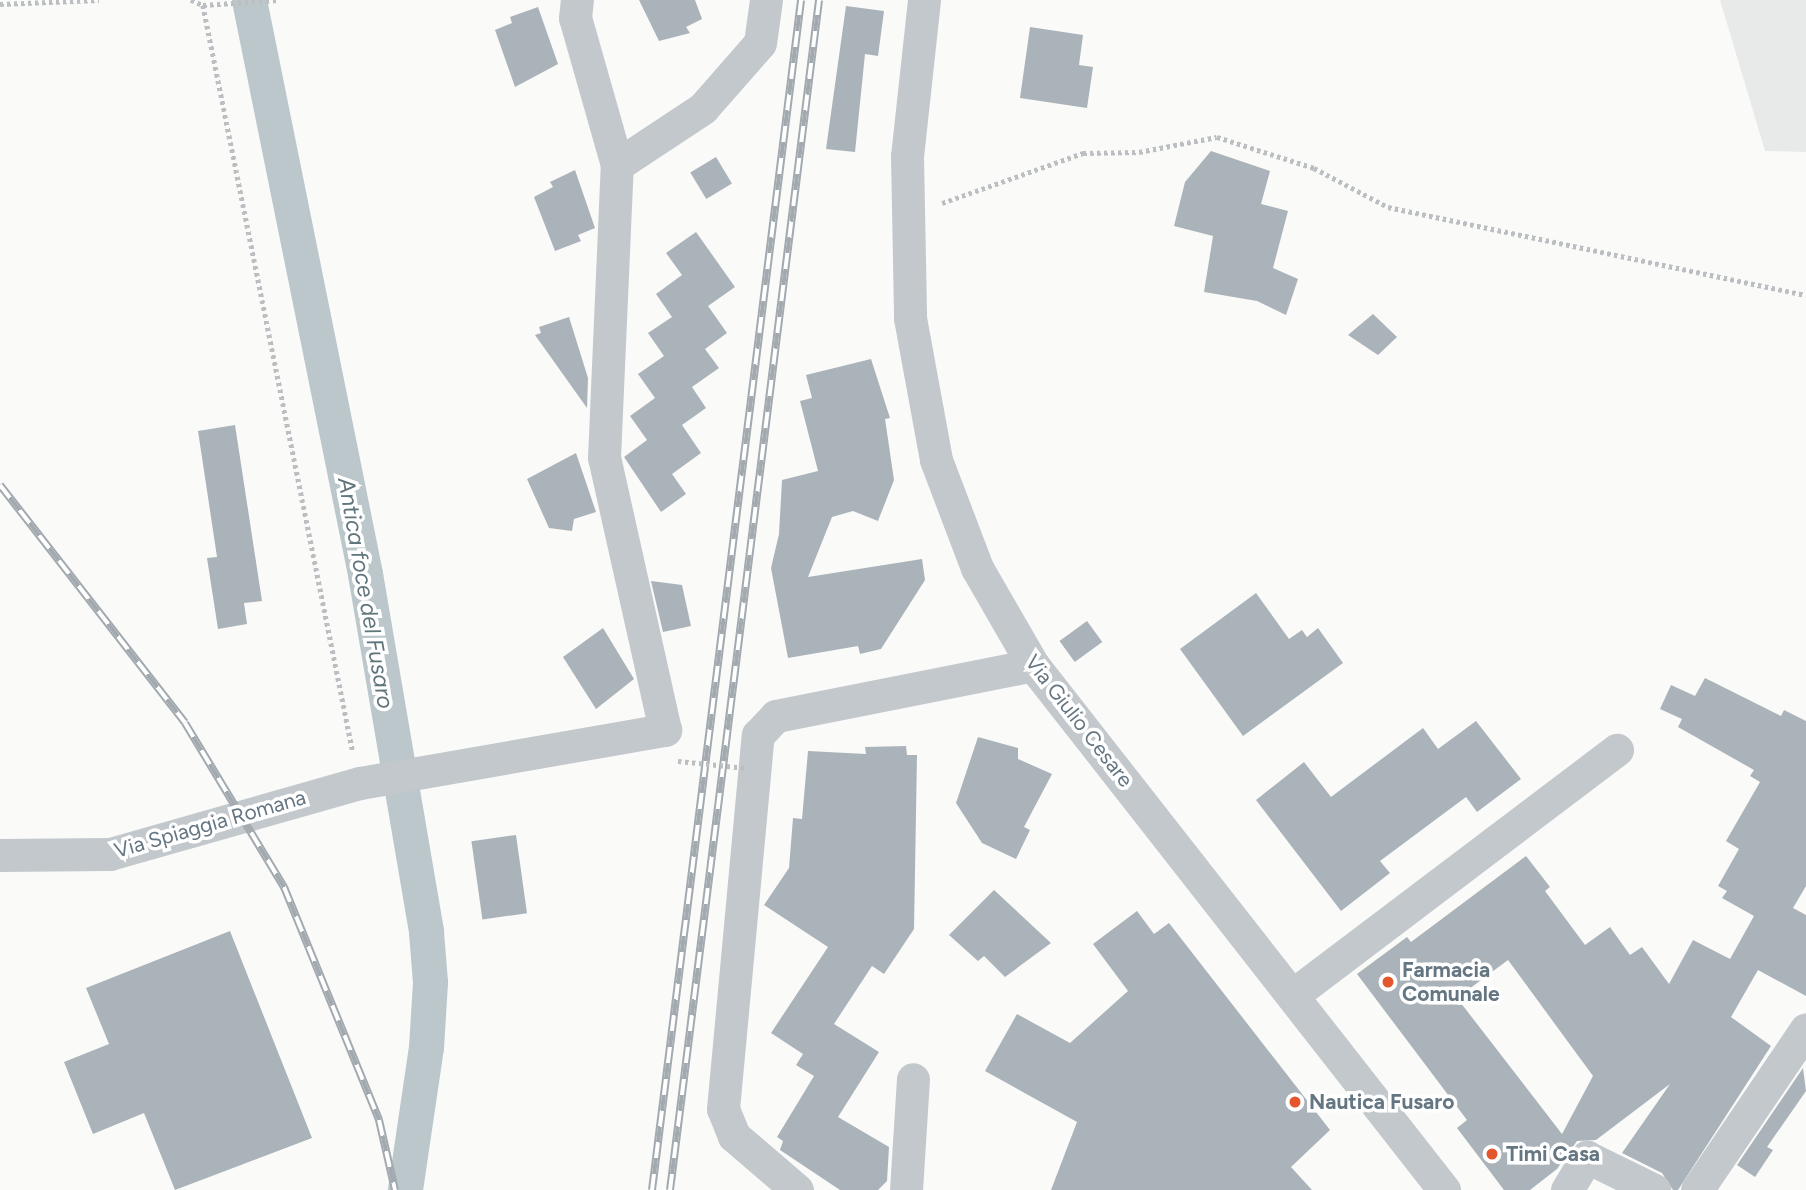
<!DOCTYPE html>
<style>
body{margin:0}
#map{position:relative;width:1806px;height:1190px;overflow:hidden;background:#fafaf8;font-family:Figtree,sans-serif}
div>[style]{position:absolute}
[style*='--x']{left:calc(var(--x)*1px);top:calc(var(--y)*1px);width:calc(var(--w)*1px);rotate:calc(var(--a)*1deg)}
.built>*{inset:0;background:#e8e9e9}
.canal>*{height:35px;margin:-17.5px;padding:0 17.5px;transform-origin:17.5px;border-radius:17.5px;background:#bbc7cb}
.building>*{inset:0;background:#aab3b9;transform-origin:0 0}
.path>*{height:4.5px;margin-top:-2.25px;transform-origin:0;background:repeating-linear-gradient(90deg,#bbbfc2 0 3.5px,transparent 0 7px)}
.minor>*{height:33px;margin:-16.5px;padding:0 16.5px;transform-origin:16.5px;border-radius:16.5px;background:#c3c8cc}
.rail>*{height:8px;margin-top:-4px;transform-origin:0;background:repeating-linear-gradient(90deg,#fff 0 16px,#a2aab0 0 32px);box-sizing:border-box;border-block:2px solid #a2aab0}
.path-bridge>*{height:4.5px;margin-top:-2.25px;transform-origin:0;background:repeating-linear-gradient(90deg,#bbbfc2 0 3.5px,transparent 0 7px)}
.dots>*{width:19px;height:19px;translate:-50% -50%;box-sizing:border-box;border:4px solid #fff;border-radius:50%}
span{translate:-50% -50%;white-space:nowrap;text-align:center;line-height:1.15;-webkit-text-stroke:7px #fff;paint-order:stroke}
.street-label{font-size:21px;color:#657683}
.poi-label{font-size:21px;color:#657683;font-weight:700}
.left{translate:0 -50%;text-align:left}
.water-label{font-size:23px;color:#60757c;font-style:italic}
</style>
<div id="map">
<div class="built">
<i style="clip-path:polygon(1720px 0,1806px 0,1806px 152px,1765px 151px)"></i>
</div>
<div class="canal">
<i style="--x:249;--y:0;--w:586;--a:78.57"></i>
<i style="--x:365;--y:574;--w:363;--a:80.3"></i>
<i style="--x:426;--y:932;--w:50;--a:85.4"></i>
<i style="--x:430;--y:982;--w:65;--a:93.5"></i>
<i style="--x:426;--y:1047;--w:145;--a:98.4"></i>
</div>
<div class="building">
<i style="clip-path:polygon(639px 0,695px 0,702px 19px,686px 27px,690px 33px,659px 41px)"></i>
<i style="clip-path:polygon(846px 6px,884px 11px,878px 56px,865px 54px,855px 152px,826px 149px)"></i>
<i style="clip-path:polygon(538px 7px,558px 64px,515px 87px,495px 30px,512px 23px,510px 17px)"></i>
<i style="clip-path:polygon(1030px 27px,1083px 35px,1079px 65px,1093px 67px,1087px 108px,1020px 98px)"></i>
<i style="clip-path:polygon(1211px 151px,1270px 171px,1261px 204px,1288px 211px,1273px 268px,1298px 279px,1286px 315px,1257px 301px,1204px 292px,1213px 236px,1174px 226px,1185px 182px)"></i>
<i style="left:716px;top:157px;width:31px;height:30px;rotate:59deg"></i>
<i style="clip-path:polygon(575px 170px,595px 228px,578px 235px,581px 241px,555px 251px,534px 197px,553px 187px,550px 182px)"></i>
<i style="clip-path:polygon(696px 232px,735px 287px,708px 306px,727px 333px,705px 349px,719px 368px,692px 387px,706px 408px,682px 425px,701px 453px,672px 474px,686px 494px,661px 512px,624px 457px,647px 440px,630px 416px,655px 398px,638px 374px,664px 356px,648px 333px,672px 317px,656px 294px,682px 275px,666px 253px)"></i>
<i style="clip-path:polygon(1373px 314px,1397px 337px,1378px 355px,1348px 335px)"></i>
<i style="clip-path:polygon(569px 317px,588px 378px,587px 408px,535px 335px,541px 333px,539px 327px)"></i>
<i style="clip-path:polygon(871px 359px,890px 418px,885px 419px,894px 480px,878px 521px,853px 511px,832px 517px,808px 577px,922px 559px,925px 580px,881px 649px,860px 654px,858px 646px,788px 658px,771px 568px,779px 534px,782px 480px,818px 471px,800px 401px,812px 398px,806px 375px)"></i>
<i style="clip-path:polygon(235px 425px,262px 601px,244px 603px,247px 624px,218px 629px,207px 558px,217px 557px,198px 431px)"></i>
<i style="clip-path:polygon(576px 453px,596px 512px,574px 519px,572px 531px,549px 528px,527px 479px)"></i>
<i style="clip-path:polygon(651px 581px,682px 585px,691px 626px,663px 632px)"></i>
<i style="clip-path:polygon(1256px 593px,1289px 639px,1302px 630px,1307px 637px,1318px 628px,1343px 663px,1243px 736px,1180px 649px)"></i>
<i style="left:1087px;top:621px;width:26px;height:34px;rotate:54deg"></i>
<i style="clip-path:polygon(603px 628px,634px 679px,596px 709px,563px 657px)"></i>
<i style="clip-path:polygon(evenodd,1705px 678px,1781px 716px,1784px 710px,1806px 721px,1806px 886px,1793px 908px,1806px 915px,1806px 996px,1758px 970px,1731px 1017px,1771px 1046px,1678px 1190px,1673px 1190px,1662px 1173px,1622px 1153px,1670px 1084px,1596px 1140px,1577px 1141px,1557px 1169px,1530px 1190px,1504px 1190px,1457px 1128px,1467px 1120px,1357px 974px,1407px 937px,1411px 942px,1526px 856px,1550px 887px,1545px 891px,1585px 945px,1610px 927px,1630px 955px,1642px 947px,1669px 984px,1693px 940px,1730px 959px,1754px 916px,1722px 898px,1727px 891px,1718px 886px,1739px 849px,1726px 841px,1760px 782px,1750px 776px,1754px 770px,1678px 727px,1682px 719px,1660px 709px,1671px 685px,1695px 696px,1705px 678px,1508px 960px,1593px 1076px,1562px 1134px,1457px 998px,1508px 960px)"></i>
<i style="clip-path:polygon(1476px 721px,1521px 779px,1477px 812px,1466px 797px,1380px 861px,1390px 873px,1341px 911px,1256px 800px,1304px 762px,1331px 797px,1423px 728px,1438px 749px)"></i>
<i style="clip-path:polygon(978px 737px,1018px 748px,1018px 759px,1052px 774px,1024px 827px,1030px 830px,1016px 859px,982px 843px,956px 803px)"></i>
<i style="clip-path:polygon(906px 746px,907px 755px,917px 755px,914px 929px,884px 974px,872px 966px,834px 1024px,879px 1052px,838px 1117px,889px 1147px,887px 1181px,878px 1190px,840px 1190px,780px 1150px,783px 1141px,777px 1137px,814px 1076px,796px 1065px,803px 1054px,771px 1033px,828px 947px,764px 905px,789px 868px,793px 818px,802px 819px,808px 751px,866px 754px,865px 747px)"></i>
<i style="left:516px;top:835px;width:79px;height:45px;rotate:82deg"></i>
<i style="clip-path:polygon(994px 890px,1051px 943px,1005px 977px,984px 956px,978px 961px,949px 935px)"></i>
<i style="clip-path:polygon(1137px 911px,1154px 934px,1169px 923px,1330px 1130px,1291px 1167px,1312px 1190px,1051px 1190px,1077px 1122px,985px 1071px,1017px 1014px,1070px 1043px,1128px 991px,1093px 944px)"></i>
<i style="clip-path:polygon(230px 931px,312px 1138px,175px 1190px,144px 1113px,93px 1134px,64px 1062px,109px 1044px,86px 988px)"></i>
<i style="clip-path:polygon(1803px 1068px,1806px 1091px,1767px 1147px,1773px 1150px,1755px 1177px,1737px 1165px)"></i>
</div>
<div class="path">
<i style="--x:191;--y:0;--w:13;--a:23"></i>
<i style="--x:203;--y:5;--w:75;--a:-3.8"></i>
<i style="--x:0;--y:4;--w:99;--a:-2.3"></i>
<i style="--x:203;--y:5;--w:762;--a:78.65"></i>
<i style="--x:942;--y:203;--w:150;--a:-19.5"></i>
<i style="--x:1083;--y:153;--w:56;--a:-1"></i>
<i style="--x:1139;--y:152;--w:79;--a:-10.9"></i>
<i style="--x:1217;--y:137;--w:102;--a:17.7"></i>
<i style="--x:1314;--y:168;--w:84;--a:27.8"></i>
<i style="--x:1388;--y:207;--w:427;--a:11.9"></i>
</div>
<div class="minor">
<i style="--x:924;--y:0;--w:157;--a:96.2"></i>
<i style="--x:907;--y:156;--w:162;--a:88.9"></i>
<i style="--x:910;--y:318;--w:144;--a:79.6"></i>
<i style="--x:936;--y:460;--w:116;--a:69.2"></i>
<i style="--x:977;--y:568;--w:112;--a:60"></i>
<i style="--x:1033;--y:665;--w:667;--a:51.94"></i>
<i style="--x:617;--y:165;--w:103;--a:-33.5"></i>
<i style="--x:703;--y:108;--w:86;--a:-48.8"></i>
<i style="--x:760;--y:43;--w:43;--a:-82.1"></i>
<i style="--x:0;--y:855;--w:110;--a:-0.5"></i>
<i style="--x:110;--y:854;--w:260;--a:-15.9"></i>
<i style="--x:360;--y:783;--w:310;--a:-9.9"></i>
<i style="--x:665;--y:730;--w:279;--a:-102.6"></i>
<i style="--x:604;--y:458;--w:293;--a:-87.5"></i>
<i style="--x:617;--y:165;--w:153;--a:-105.9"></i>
<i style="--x:575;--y:18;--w:18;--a:-84"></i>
<i style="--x:1294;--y:994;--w:405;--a:-37.1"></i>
<i style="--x:797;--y:1190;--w:83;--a:-139.4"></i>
<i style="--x:734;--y:1136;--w:29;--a:-112"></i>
<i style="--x:723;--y:1109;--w:376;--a:-84.7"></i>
<i style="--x:758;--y:735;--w:26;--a:-47"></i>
<i style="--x:776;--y:716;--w:262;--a:-11.2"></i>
<i style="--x:906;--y:1190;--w:111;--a:-86.4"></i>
<i style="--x:1567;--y:1190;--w:39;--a:-59"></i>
<i style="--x:1587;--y:1157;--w:75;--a:26.2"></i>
<i style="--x:1697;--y:1190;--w:194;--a:-55.9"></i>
</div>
<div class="rail">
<i style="--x:0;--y:485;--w:301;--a:52.1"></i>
<i style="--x:185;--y:723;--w:192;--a:58.9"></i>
<i style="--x:284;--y:887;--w:252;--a:67.8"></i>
<i style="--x:379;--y:1120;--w:72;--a:77.1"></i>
<i style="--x:652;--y:1190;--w:1199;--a:-82.86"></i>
<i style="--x:670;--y:1190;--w:1199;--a:-82.86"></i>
</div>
<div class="path-bridge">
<i style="--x:678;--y:761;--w:69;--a:5.8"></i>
</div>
<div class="dots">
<i style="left:1388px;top:982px;background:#e4572e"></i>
<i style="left:1295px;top:1102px;background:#e4572e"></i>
<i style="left:1492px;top:1154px;background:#e4572e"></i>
</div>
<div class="street-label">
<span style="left:1079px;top:721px;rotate:52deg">Via Giulio Cesare</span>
<span style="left:210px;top:824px;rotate:-16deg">Via Spiaggia Romana</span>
</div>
<div class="poi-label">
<span class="left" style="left:1402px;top:982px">Farmacia<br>Comunale</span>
<span class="left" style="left:1309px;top:1102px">Nautica Fusaro</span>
<span class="left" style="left:1506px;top:1154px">Timi Casa</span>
</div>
<div class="water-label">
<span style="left:366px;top:593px;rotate:80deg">Antica foce del Fusaro</span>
</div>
</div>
